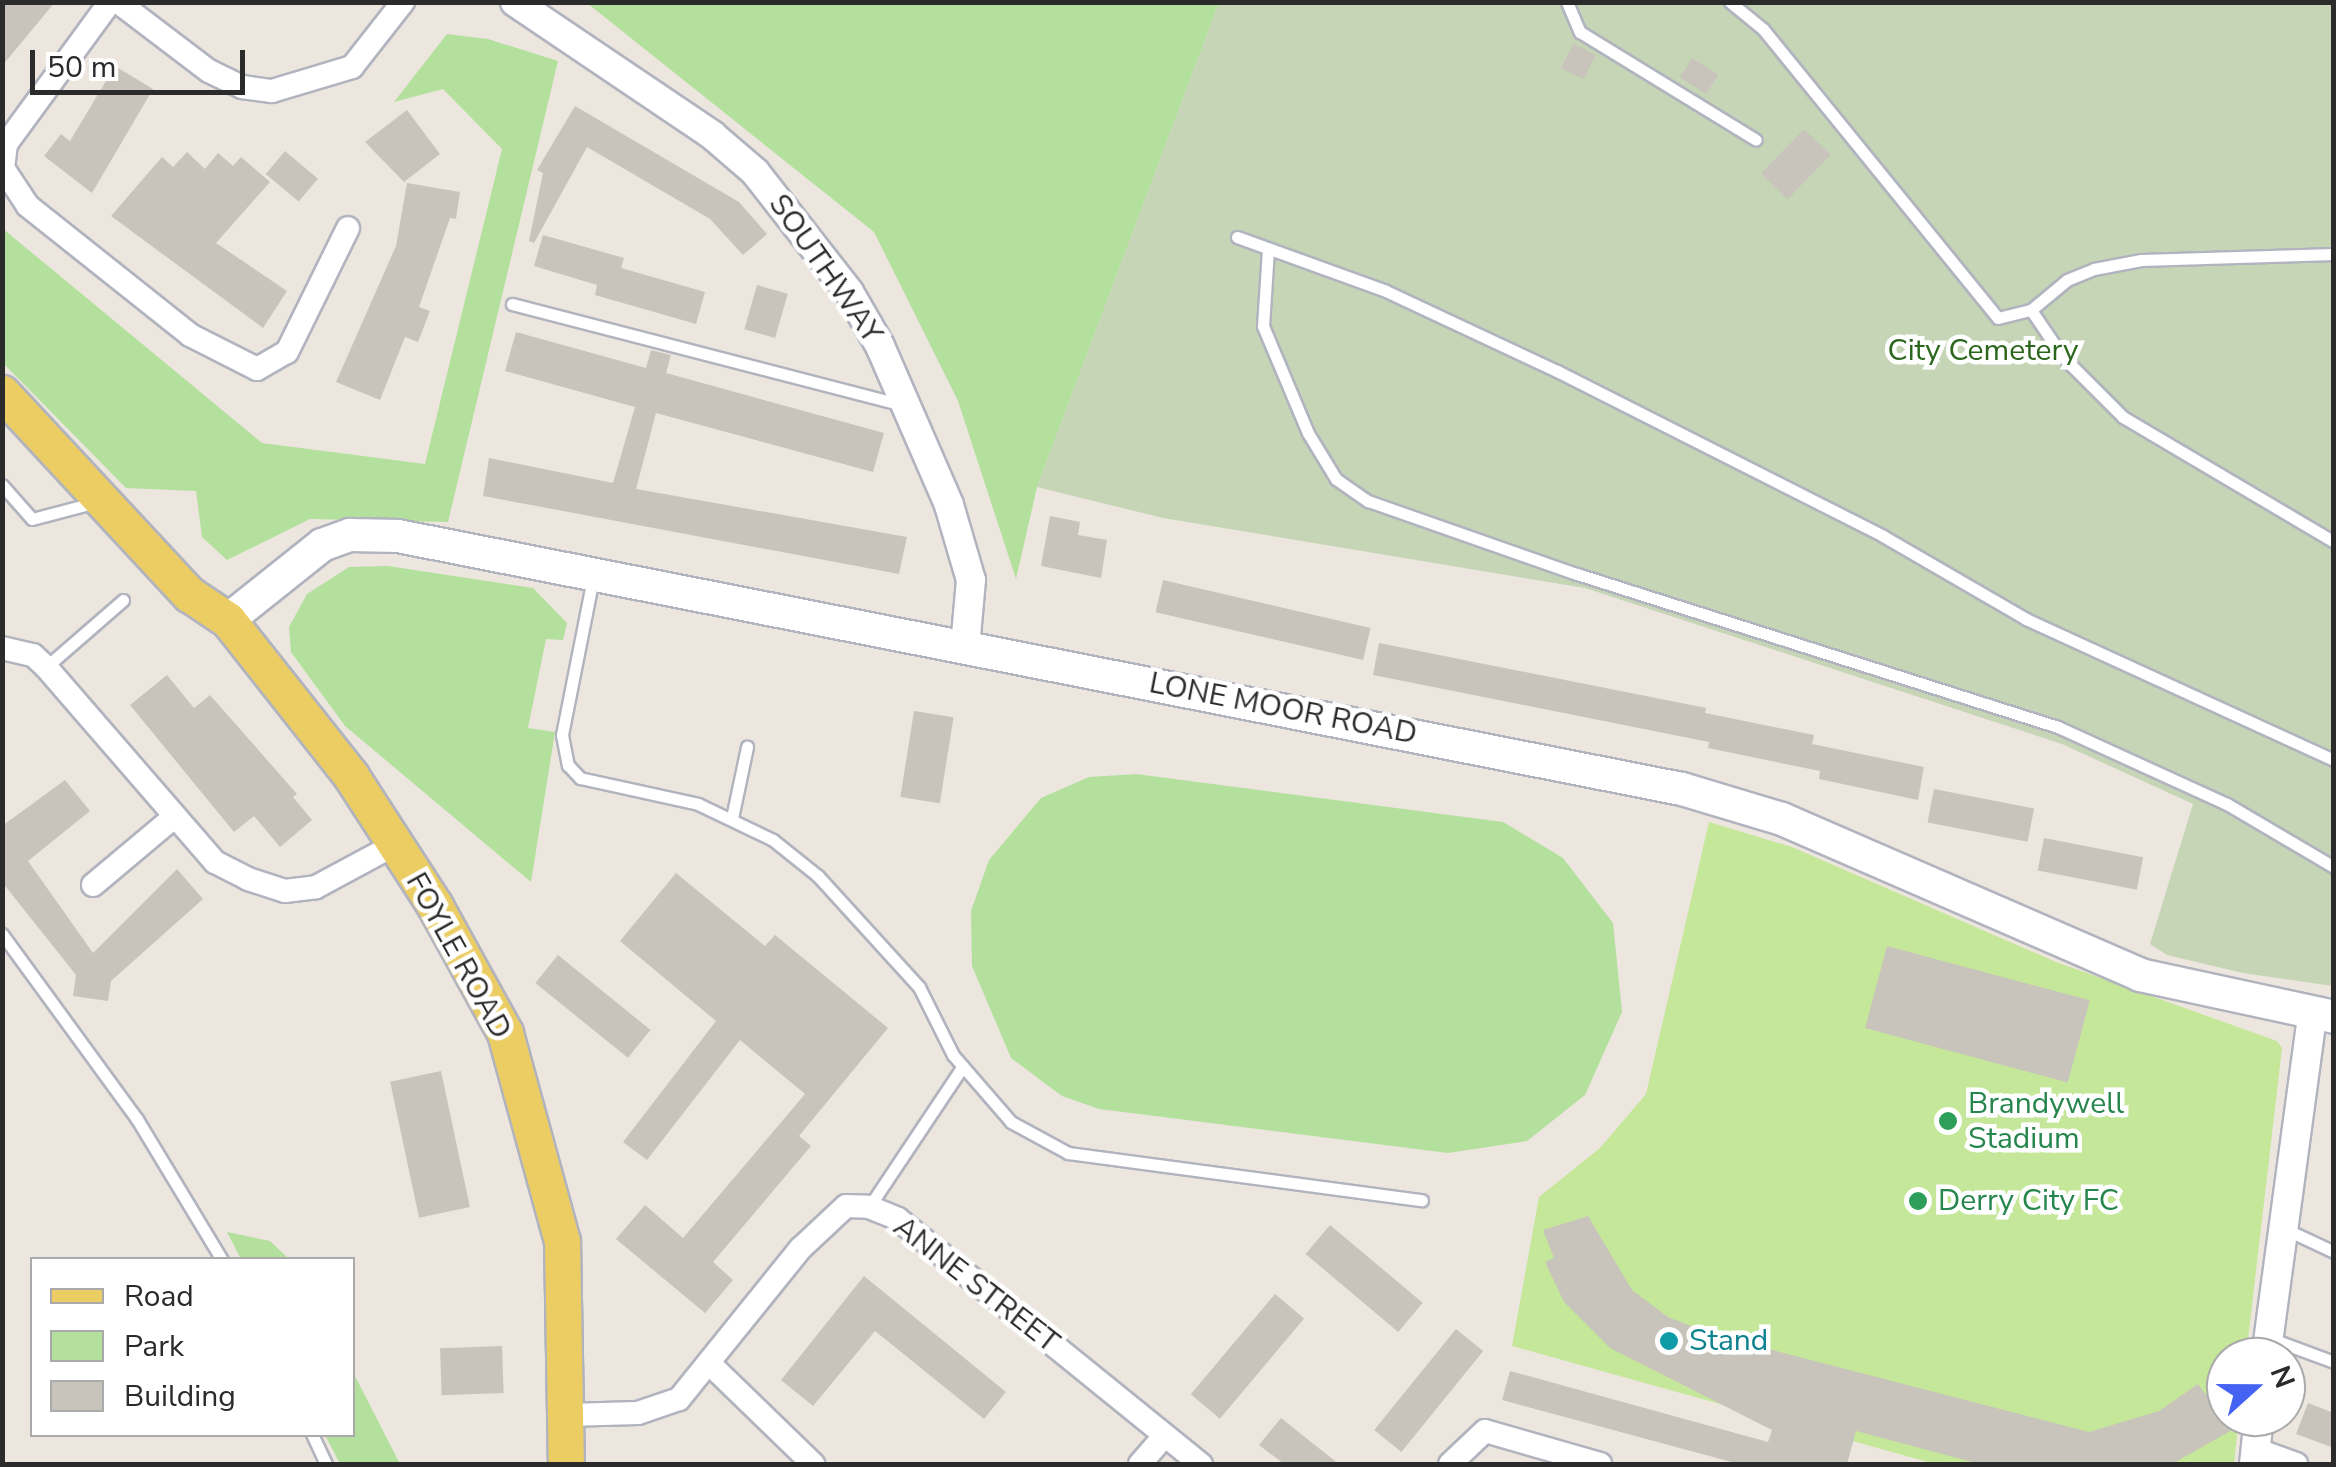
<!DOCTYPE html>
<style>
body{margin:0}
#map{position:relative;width:2336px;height:1467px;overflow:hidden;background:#ece6de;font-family:"Nunito Sans",sans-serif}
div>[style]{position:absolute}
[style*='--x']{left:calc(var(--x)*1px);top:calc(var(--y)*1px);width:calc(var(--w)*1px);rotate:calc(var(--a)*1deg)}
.green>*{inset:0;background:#b3e09d}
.cemetery>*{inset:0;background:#c5d5b6}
.pitch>*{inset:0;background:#c5e799}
.building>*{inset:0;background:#c8c4bc;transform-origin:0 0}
.roads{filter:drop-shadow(2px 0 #b1b4be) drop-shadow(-2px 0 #b1b4be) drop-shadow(0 2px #b1b4be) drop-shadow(0 -2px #b1b4be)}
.service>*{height:11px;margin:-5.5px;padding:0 5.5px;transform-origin:5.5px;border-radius:5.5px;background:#fff}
.minor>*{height:22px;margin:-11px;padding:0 11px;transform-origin:11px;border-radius:11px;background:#fff}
.tertiary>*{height:28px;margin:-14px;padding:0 14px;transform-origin:14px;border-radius:14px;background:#fff}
.secondary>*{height:32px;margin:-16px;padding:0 16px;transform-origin:16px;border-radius:16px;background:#fff}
.primary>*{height:35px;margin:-17.5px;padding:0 17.5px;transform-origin:17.5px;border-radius:17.5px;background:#ebcd64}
.dots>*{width:28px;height:28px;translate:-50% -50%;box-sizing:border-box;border:5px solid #fff;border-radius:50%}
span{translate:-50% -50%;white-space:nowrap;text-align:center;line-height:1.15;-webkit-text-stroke:9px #fff;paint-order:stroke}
.street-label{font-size:30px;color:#2b2b2b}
.park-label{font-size:30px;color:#2b661d}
.leisure-label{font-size:30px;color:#27864d}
.left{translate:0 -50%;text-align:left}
.culture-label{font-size:30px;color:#0d838f}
.frame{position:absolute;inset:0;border:5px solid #2b2b2b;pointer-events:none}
.legend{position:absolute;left:30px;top:1257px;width:325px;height:180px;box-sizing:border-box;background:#fff;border:2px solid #aaa;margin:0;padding:12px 18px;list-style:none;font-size:30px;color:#2b2b2b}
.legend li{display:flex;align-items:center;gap:20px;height:50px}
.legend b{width:50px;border:2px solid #aaa}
.north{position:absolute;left:2206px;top:1337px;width:100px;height:100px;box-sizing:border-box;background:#fff;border:2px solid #aaa;border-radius:50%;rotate:69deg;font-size:28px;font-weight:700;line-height:40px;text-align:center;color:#2b2b2b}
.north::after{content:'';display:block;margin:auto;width:35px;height:45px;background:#4563f2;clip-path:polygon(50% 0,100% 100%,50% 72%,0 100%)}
.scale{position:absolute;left:30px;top:50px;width:215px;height:45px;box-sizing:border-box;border:5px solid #2b2b2b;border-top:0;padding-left:12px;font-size:30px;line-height:35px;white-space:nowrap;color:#2b2b2b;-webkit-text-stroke:8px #fff;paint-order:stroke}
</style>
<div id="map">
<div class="green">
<i style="clip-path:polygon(587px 3px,1219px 3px,1037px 487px,1016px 579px,958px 401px,874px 232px)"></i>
<i style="clip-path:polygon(447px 34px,488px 39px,558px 61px,448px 522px,310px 519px,227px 560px,202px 537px,196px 491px,126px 488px,3px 363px,2px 228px,262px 443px,425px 464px,502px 149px,443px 89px,394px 102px)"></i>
<i style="clip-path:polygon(388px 566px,533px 588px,567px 623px,563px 640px,546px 639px,528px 728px,555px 732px,531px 882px,345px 726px,291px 652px,289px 627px,307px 594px,349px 567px)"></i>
<i style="clip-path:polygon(1136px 774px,1503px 822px,1563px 858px,1613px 923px,1622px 1012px,1585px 1095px,1527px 1141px,1448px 1153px,1099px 1109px,1062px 1096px,1011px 1058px,972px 966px,971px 911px,989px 860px,1041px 798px,1089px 777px)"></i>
<i style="clip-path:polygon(227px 1232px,270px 1241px,289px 1259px,241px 1259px)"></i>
<i style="clip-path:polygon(353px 1372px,400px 1464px,340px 1464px,325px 1435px,352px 1434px)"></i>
</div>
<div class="cemetery">
<i style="clip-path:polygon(1219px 3px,2333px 3px,2333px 986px,2243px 973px,2167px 955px,2150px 944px,2193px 804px,2062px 744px,1585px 588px,1163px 518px,1037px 487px)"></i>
</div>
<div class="pitch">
<i style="clip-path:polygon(1709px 822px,1792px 847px,2056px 962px,2277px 1041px,2282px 1048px,2246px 1357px,2226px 1357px,2226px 1417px,2239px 1417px,2234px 1464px,1935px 1464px,1512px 1346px,1539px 1197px,1600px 1148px,1646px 1094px)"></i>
</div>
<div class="building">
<i style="clip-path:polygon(2px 2px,55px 2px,2px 66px)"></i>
<i style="left:1573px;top:44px;width:25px;height:27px;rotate:26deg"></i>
<i style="left:1692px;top:58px;width:31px;height:23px;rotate:32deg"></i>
<i style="clip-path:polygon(115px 66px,153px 89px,92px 193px,44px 156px,61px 134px,70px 141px)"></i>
<i style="clip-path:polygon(575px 106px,739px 202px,767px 234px,743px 255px,710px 219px,587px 147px,534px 243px,529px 241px,543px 173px,537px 170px)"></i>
<i style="clip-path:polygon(407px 110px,440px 154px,404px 182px,365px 142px)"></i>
<i style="left:1804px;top:129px;width:37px;height:62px;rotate:44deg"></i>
<i style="left:285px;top:151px;width:43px;height:30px;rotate:40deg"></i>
<i style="clip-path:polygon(187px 152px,205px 169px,218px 153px,233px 166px,241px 157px,270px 182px,216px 243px,287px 291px,263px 328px,111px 216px,162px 157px,173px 167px)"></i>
<i style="clip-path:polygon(407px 183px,460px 192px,456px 219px,450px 218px,419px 307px,430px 311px,418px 342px,405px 337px,380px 400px,336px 382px,396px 246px)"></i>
<i style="clip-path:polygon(543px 235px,624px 258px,621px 268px,705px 292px,696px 324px,595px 295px,597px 285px,534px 266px)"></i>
<i style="left:757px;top:285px;width:32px;height:46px;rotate:16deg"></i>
<i style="clip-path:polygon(516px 332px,646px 368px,651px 350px,671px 355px,666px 373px,884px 433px,873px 472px,656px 413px,636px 489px,907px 537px,899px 574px,483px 496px,489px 458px,613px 483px,635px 407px,505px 371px)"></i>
<i style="clip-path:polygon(1050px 516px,1080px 522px,1078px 535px,1107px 540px,1101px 578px,1041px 566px)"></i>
<i style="left:1163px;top:580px;width:213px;height:33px;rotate:13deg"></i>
<i style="clip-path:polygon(1379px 643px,1706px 708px,1705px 713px,1814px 735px,1812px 744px,1924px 767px,1918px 800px,1819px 779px,1820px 771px,1708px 748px,1709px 742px,1373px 675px)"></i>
<i style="clip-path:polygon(167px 675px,194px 708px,210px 695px,297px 794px,293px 797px,312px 820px,280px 847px,254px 816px,234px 832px,130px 705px)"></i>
<i style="left:914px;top:711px;width:40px;height:87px;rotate:9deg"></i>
<i style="clip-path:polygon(65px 780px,90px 811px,28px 861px,93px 953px,177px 869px,203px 899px,111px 981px,108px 1001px,73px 996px,76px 975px,2px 882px,2px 826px)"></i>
<i style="left:1934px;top:789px;width:102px;height:34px;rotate:11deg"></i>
<i style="left:2044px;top:838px;width:101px;height:33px;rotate:11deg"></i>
<i style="clip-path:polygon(676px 873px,765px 946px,775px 935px,888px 1028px,799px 1136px,811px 1146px,713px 1262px,733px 1280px,705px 1313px,616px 1239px,645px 1205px,683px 1238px,805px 1094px,740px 1040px,647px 1160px,623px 1142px,716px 1021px,620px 941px)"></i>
<i style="left:1887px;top:946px;width:210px;height:85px;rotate:15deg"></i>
<i style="left:558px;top:955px;width:119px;height:36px;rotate:39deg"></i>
<i style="left:441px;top:1071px;width:139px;height:52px;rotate:78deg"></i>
<i style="clip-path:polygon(1588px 1216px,1632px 1290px,1668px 1317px,1714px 1335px,2089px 1432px,2159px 1411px,2198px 1384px,2232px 1430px,2172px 1464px,1980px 1464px,1856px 1431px,1847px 1464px,1739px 1464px,1502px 1400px,1510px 1371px,1768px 1442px,1772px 1430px,1610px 1348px,1564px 1302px,1545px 1262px,1554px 1258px,1543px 1230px)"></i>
<i style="left:1330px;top:1225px;width:121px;height:38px;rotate:40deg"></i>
<i style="clip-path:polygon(864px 1276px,1006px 1392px,984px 1419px,875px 1331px,813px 1406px,781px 1380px)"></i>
<i style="left:1275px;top:1294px;width:38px;height:131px;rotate:40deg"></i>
<i style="left:1456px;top:1329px;width:35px;height:130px;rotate:39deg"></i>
<i style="left:502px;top:1346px;width:47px;height:62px;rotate:88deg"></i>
<i style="clip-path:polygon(2308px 1403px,2334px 1413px,2334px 1448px,2296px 1434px)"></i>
<i style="clip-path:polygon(1281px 1418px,1311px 1442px,1339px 1464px,1284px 1464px,1259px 1445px)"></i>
</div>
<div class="roads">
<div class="service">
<i style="--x:1567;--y:2;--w:33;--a:67"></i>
<i style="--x:1580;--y:32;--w:206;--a:31.5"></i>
<i style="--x:1730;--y:2;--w:43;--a:39.3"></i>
<i style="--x:1763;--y:29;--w:372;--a:50.9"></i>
<i style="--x:1998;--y:318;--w:34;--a:-14"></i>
<i style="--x:1237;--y:237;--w:158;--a:19.9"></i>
<i style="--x:1386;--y:291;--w:189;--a:25.1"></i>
<i style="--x:1557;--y:371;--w:365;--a:26.8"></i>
<i style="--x:1883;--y:536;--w:165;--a:30.1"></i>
<i style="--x:2026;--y:619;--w:339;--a:24.6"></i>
<i style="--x:1268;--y:249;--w:77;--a:93.7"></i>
<i style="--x:1263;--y:326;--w:116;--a:67.2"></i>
<i style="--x:1308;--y:433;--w:54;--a:58.7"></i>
<i style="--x:1336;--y:479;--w:39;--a:35"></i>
<i style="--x:1368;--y:501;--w:221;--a:19.3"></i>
<i style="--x:1577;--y:574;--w:505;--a:17.65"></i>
<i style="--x:2058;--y:727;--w:186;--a:24.5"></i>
<i style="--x:2227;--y:804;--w:124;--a:30.5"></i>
<i style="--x:2334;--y:254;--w:193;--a:178.2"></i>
<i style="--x:2141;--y:260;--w:48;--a:169.2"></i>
<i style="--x:2094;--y:269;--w:29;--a:158"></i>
<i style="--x:2067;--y:280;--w:47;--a:140.2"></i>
<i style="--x:2031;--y:310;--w:57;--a:55.8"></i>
<i style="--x:2063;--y:357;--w:85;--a:45"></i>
<i style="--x:2123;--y:417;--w:245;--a:30.6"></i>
<i style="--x:512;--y:304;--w:403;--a:14.5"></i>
<i style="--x:2;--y:485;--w:45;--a:48.6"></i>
<i style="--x:32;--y:519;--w:63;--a:-14.7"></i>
<i style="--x:593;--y:578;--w:160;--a:101.2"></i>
<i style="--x:562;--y:735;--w:31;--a:79"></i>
<i style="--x:568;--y:765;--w:18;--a:47"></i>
<i style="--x:580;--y:778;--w:121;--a:12.4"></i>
<i style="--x:698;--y:804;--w:83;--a:25.6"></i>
<i style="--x:773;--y:840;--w:58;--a:38.7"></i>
<i style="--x:818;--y:876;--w:150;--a:47.7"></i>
<i style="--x:919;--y:987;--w:76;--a:63.4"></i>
<i style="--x:953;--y:1055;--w:89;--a:49.1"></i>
<i style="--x:1011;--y:1122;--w:65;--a:28.5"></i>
<i style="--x:1068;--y:1153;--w:357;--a:7.6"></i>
<i style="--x:46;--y:667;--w:102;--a:-41"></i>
<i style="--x:732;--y:818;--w:73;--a:-78.1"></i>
<i style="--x:2;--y:934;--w:229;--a:53.9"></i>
<i style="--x:137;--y:1119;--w:165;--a:58.9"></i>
<i style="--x:869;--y:1207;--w:169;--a:-56.3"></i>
<i style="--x:2283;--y:1228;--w:56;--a:25.2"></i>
<i style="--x:2269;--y:1338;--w:69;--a:20.3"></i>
<i style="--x:312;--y:1434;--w:33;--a:65"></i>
</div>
<div class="minor">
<i style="--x:110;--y:2;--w:176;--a:126.2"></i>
<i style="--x:6;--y:144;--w:24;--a:97"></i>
<i style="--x:3;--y:168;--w:45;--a:56.7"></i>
<i style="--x:28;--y:206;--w:207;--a:38.5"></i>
<i style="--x:190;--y:335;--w:75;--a:26.9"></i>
<i style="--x:257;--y:369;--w:34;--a:-30"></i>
<i style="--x:287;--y:352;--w:138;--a:-63.8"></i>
<i style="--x:118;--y:2;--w:114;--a:37.2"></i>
<i style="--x:209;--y:71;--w:37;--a:26"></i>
<i style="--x:242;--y:87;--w:30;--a:8"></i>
<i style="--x:272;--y:91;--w:84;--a:-16.7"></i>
<i style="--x:352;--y:67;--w:83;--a:-51.9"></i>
<i style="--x:2;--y:648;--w:32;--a:13"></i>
<i style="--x:33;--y:655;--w:18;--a:43"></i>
<i style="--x:46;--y:667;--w:258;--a:49.1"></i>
<i style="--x:215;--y:862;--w:37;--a:27"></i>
<i style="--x:248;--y:879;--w:39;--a:18"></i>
<i style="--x:285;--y:891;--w:31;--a:-7"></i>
<i style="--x:316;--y:887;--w:89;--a:-28.3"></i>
<i style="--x:93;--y:885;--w:106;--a:-40"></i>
<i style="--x:712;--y:1366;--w:141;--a:44.1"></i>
<i style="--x:566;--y:1415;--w:72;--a:-1.6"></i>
<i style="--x:638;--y:1413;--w:43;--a:-18.9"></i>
<i style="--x:679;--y:1399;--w:193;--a:-51.1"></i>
<i style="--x:800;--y:1249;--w:63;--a:-43.1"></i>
<i style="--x:846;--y:1206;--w:23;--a:2"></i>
<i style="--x:869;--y:1207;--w:31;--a:22"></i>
<i style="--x:898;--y:1219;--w:390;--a:39"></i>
<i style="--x:2255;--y:1449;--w:44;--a:20.1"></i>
<i style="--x:1140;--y:1464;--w:37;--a:-49"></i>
<i style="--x:1450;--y:1464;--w:48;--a:-43.3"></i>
<i style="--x:1485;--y:1431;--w:120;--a:16"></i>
</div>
<div class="tertiary">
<i style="--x:515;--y:2;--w:238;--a:34"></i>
<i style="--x:712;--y:135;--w:57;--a:40.7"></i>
<i style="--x:755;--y:172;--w:152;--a:51.9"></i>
<i style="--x:849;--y:292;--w:62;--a:60.1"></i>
<i style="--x:880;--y:346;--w:173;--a:66.5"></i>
<i style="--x:949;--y:505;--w:78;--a:73.7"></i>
<i style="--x:971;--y:580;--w:67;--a:95.1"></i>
<i style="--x:2266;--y:1357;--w:345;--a:-82.3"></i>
<i style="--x:2254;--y:1464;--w:47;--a:-83.9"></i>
</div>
<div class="secondary">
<i style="--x:228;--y:620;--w:120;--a:-38.6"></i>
<i style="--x:322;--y:545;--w:30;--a:-20"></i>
<i style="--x:350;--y:535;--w:48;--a:1.2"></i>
<i style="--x:398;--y:536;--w:1309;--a:11.15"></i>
<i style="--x:1682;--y:789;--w:104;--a:16.7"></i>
<i style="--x:1782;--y:819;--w:391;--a:23.5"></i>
<i style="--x:2140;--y:975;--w:198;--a:12.2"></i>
</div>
<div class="primary">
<i style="--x:2;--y:393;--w:275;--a:47.1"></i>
<i style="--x:189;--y:594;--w:47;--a:33.7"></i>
<i style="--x:228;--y:620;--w:199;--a:51.7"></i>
<i style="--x:351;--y:776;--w:155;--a:57.1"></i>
<i style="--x:435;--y:906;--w:145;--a:61.1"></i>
<i style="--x:505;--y:1033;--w:216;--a:74.7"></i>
<i style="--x:562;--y:1241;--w:223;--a:89"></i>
</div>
</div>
<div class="dots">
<i style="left:1948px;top:1121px;background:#2e9e5b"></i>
<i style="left:1918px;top:1201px;background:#2e9e5b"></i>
<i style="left:1669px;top:1341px;background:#0f9aa8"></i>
</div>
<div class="street-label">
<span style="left:825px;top:269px;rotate:55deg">SOUTHWAY</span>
<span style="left:1283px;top:709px;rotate:11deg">LONE MOOR ROAD</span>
<span style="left:458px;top:956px;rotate:61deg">FOYLE ROAD</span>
<span style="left:976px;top:1285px;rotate:38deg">ANNE STREET</span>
</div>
<div class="park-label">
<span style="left:1983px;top:351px">City Cemetery</span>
</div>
<div class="leisure-label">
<span class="left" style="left:1968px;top:1121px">Brandywell<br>Stadium</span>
<span class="left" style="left:1938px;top:1201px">Derry City FC</span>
</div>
<div class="culture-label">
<span class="left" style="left:1689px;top:1341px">Stand</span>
</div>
<div class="frame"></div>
<ul class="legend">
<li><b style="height:12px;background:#ebcd64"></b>Road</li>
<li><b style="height:28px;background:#b3e09d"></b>Park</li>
<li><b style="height:28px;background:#c8c4bc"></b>Building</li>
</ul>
<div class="north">N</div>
<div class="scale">50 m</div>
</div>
